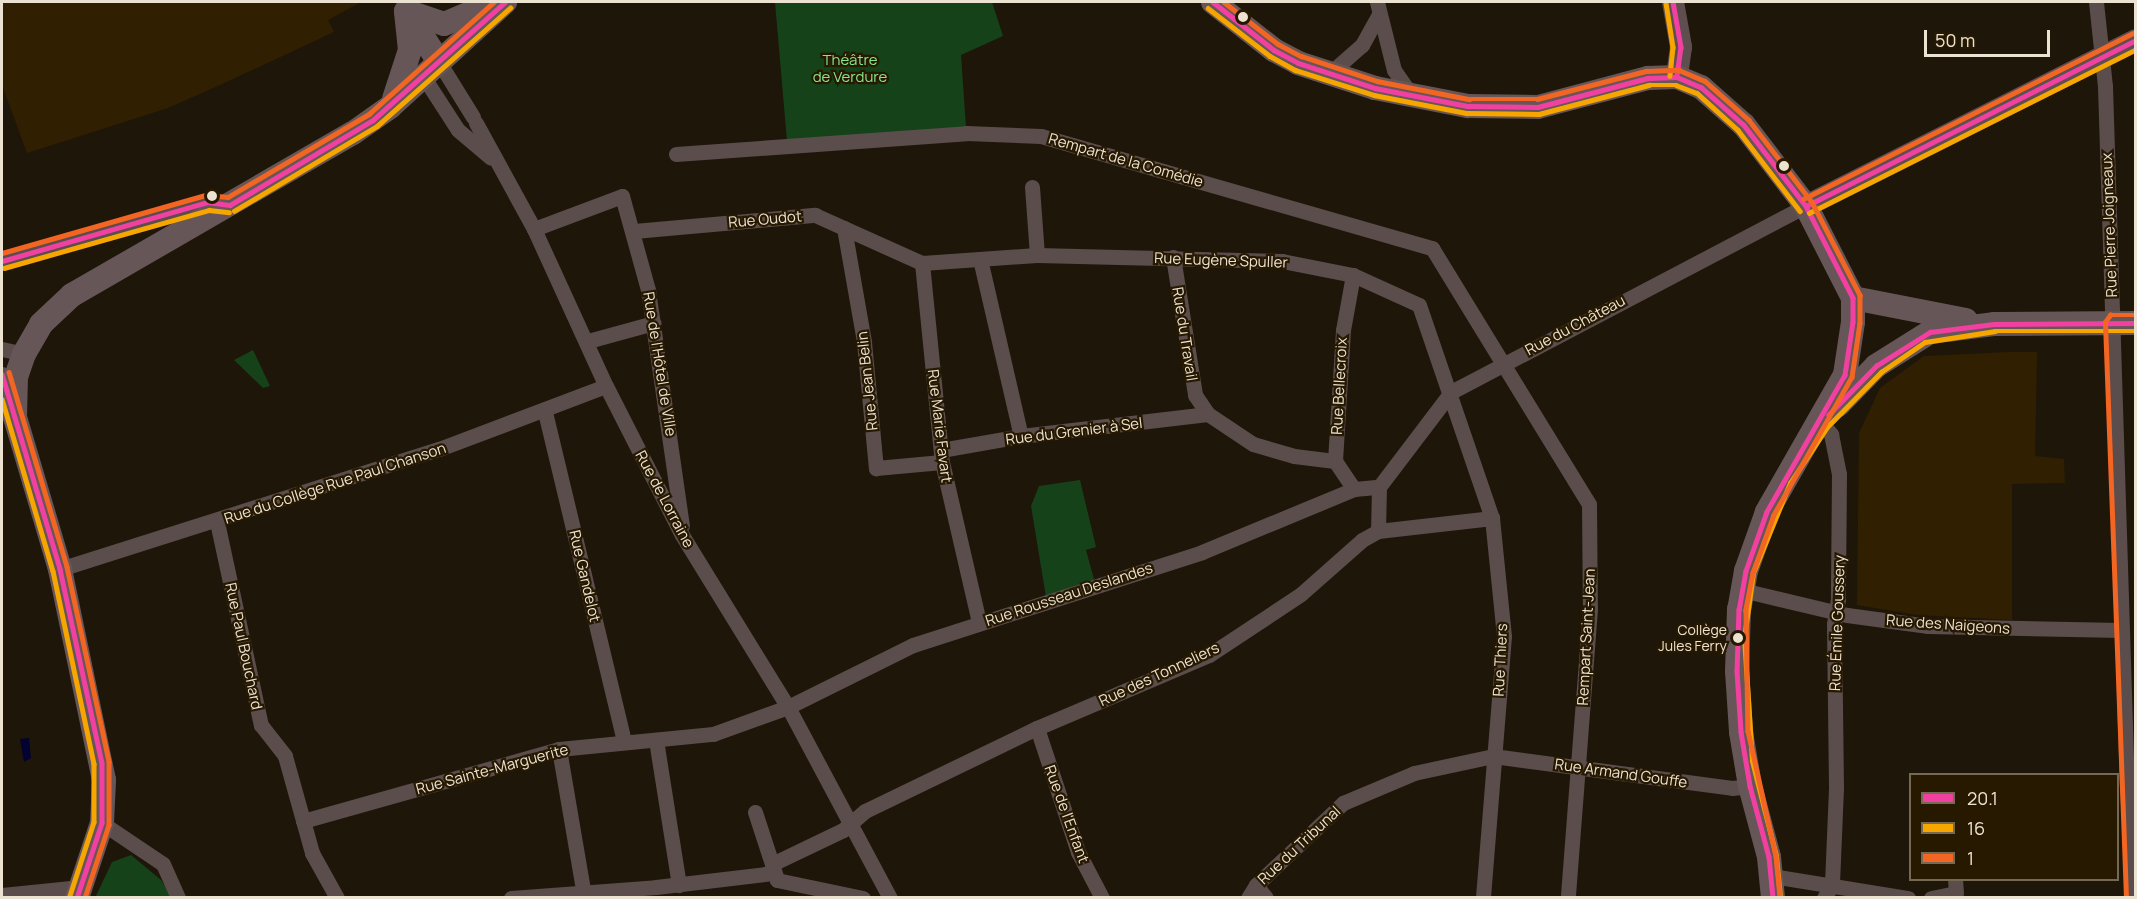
<!DOCTYPE html>
<meta charset="utf-8">
<style>
body{margin:0}
#map{position:relative;width:2137px;height:899px;overflow:hidden;background:#1e1609;font-family:Manrope,sans-serif}
div>[style]{position:absolute}
[style*='--x']{left:calc(var(--x)*1px);top:calc(var(--y)*1px);width:calc(var(--w)*1px);rotate:calc(var(--a)*1deg)}
.built>*{inset:0;background:#302001}
.green>*{inset:0;background:#164219}
.water>*{inset:0;background:#030230}
.street>*{height:15px;margin:-7.5px;padding:0 7.5px;transform-origin:7.5px;border-radius:7.5px;background:#5a4d4c}
.secondary>*{height:22px;margin:-11px;padding:0 11px;transform-origin:11px;border-radius:11px;background:#5e4e50}
.primary>*{height:24px;margin:-12px;padding:0 12px;transform-origin:12px;border-radius:12px;background:#675657}
.bus-1>*{height:4.5px;margin:-2.25px;padding:0 2.25px;transform-origin:2.25px;border-radius:2.25px;background:#f240a1}
.bus-2>*{height:4.5px;margin:-2.25px;padding:0 2.25px;transform-origin:2.25px;border-radius:2.25px;background:#f7a600}
.bus-3>*{height:4.5px;margin:-2.25px;padding:0 2.25px;transform-origin:2.25px;border-radius:2.25px;background:#f26522}
.dots>*{width:16px;height:16px;translate:-50% -50%;box-sizing:border-box;border:3px solid #271900;border-radius:50%}
span{translate:-50% -50%;white-space:nowrap;text-align:center;line-height:1.15;-webkit-text-stroke:4.5px #271900;paint-order:stroke}
.bus-label{font-size:14px;color:#ece2d2}
.right{translate:-100% -50%;text-align:right}
.park-label{font-size:15px;color:#85e78a}
.street-label{font-size:15px;color:#ece2d2}
.frame{position:absolute;inset:0;border:3px solid #ece2d2;pointer-events:none}
.legend{position:absolute;left:1909px;top:773px;width:210px;height:108px;box-sizing:border-box;background:#271900;border:2px solid #766954;margin:0;padding:8px 10px;list-style:none;font-size:18px;color:#ece2d2}
.legend li{display:flex;align-items:center;gap:12px;height:30px}
.legend b{width:30px;border:2px solid #766954}
.scale{position:absolute;left:1924px;top:30px;width:126px;height:27px;box-sizing:border-box;border:3px solid #ece2d2;border-top:0;padding-left:8px;font-size:18px;line-height:21px;white-space:nowrap;color:#ece2d2;-webkit-text-stroke:4px #271900;paint-order:stroke}
</style>
<div id="map">
<div class="built">
<i style="clip-path:polygon(2px 2px,361px 2px,328px 20px,334px 32px,222px 84px,168px 108px,27px 153px,2px 85px)"></i>
<i style="clip-path:polygon(2009px 352px,2037px 352px,2035px 456px,2064px 459px,2065px 483px,2012px 484px,2012px 620px,1917px 615px,1857px 605px,1859px 433px,1880px 388px,1924px 356px)"></i>
</div>
<div class="green">
<i style="clip-path:polygon(775px 2px,992px 2px,1003px 36px,961px 55px,966px 127px,787px 141px)"></i>
<i style="clip-path:polygon(253px 350px,270px 386px,263px 388px,234px 360px)"></i>
<i style="clip-path:polygon(1080px 480px,1096px 547px,1086px 550px,1095px 583px,1046px 597px,1031px 506px,1039px 486px)"></i>
<i style="clip-path:polygon(131px 855px,161px 880px,172px 898px,95px 898px,112px 862px)"></i>
</div>
<div class="water">
<i style="clip-path:polygon(29px 738px,31px 758px,24px 762px,20px 739px)"></i>
</div>
<div class="street">
<i style="--x:1377;--y:2;--w:70;--a:76"></i>
<i style="--x:1394;--y:70;--w:32;--a:55"></i>
<i style="--x:2096;--y:2;--w:84;--a:83.9"></i>
<i style="--x:2105;--y:86;--w:703;--a:88.21"></i>
<i style="--x:2127;--y:789;--w:109;--a:86.3"></i>
<i style="--x:439;--y:62;--w:65;--a:58.3"></i>
<i style="--x:1329;--y:74;--w:44;--a:-41.3"></i>
<i style="--x:1362;--y:45;--w:35;--a:-61"></i>
<i style="--x:423;--y:76;--w:64;--a:57.1"></i>
<i style="--x:458;--y:130;--w:43;--a:40.3"></i>
<i style="--x:476;--y:123;--w:121;--a:61.3"></i>
<i style="--x:534;--y:229;--w:173;--a:65.4"></i>
<i style="--x:606;--y:386;--w:167;--a:63"></i>
<i style="--x:682;--y:535;--w:202;--a:58.4"></i>
<i style="--x:788;--y:707;--w:217;--a:61.9"></i>
<i style="--x:676;--y:154;--w:291;--a:-4.1"></i>
<i style="--x:966;--y:133;--w:75;--a:2.3"></i>
<i style="--x:1041;--y:136;--w:407;--a:16"></i>
<i style="--x:1432;--y:248;--w:300;--a:58.5"></i>
<i style="--x:1589;--y:504;--w:105;--a:89.5"></i>
<i style="--x:1590;--y:609;--w:290;--a:94.4"></i>
<i style="--x:1032;--y:187;--w:68;--a:85.8"></i>
<i style="--x:844;--y:228;--w:116;--a:80"></i>
<i style="--x:864;--y:342;--w:127;--a:84.6"></i>
<i style="--x:876;--y:468;--w:66;--a:-5.2"></i>
<i style="--x:534;--y:229;--w:94;--a:-20.6"></i>
<i style="--x:622;--y:196;--w:98;--a:74.5"></i>
<i style="--x:648;--y:290;--w:238;--a:81.8"></i>
<i style="--x:634;--y:231;--w:182;--a:-5.1"></i>
<i style="--x:815;--y:215;--w:117;--a:24.2"></i>
<i style="--x:922;--y:263;--w:115;--a:-4"></i>
<i style="--x:1037;--y:255;--w:245;--a:1.4"></i>
<i style="--x:1282;--y:261;--w:72;--a:11.2"></i>
<i style="--x:1353;--y:275;--w:72;--a:24.4"></i>
<i style="--x:1419;--y:305;--w:225;--a:71.1"></i>
<i style="--x:1492;--y:518;--w:119;--a:84.2"></i>
<i style="--x:1504;--y:636;--w:263;--a:94.6"></i>
<i style="--x:1173;--y:257;--w:140;--a:80.9"></i>
<i style="--x:1195;--y:395;--w:23;--a:56"></i>
<i style="--x:1208;--y:414;--w:54;--a:33.7"></i>
<i style="--x:1253;--y:444;--w:43;--a:16.3"></i>
<i style="--x:1294;--y:456;--w:41;--a:7"></i>
<i style="--x:1335;--y:461;--w:34;--a:56"></i>
<i style="--x:980;--y:259;--w:182;--a:77"></i>
<i style="--x:2;--y:261;--w:214;--a:-16"></i>
<i style="--x:208;--y:202;--w:19;--a:9"></i>
<i style="--x:922;--y:263;--w:200;--a:84.3"></i>
<i style="--x:942;--y:462;--w:164;--a:77"></i>
<i style="--x:588;--y:341;--w:68;--a:-15.3"></i>
<i style="--x:2;--y:349;--w:23;--a:13"></i>
<i style="--x:2;--y:374;--w:27;--a:73"></i>
<i style="--x:545;--y:412;--w:338;--a:76.5"></i>
<i style="--x:1821;--y:422;--w:16;--a:50"></i>
<i style="--x:1831;--y:434;--w:41;--a:78.7"></i>
<i style="--x:1839;--y:474;--w:125;--a:90.5"></i>
<i style="--x:1838;--y:599;--w:25;--a:99"></i>
<i style="--x:1834;--y:624;--w:164;--a:89.3"></i>
<i style="--x:1836;--y:788;--w:97;--a:92.4"></i>
<i style="--x:1832;--y:885;--w:15;--a:122"></i>
<i style="--x:941;--y:450;--w:81;--a:-9.9"></i>
<i style="--x:1021;--y:436;--w:188;--a:-6.7"></i>
<i style="--x:1335;--y:461;--w:131;--a:-86.5"></i>
<i style="--x:1343;--y:330;--w:56;--a:-79.7"></i>
<i style="--x:1379;--y:487;--w:119;--a:-52.8"></i>
<i style="--x:1451;--y:392;--w:401;--a:-27.7"></i>
<i style="--x:217;--y:522;--w:208;--a:77.8"></i>
<i style="--x:261;--y:725;--w:39;--a:52"></i>
<i style="--x:285;--y:756;--w:101;--a:74.4"></i>
<i style="--x:312;--y:853;--w:51;--a:60.9"></i>
<i style="--x:60;--y:569;--w:398;--a:-17.6"></i>
<i style="--x:439;--y:449;--w:178;--a:-20.7"></i>
<i style="--x:1742;--y:590;--w:108;--a:13.4"></i>
<i style="--x:1847;--y:615;--w:82;--a:7.7"></i>
<i style="--x:1928;--y:626;--w:193;--a:1.2"></i>
<i style="--x:1037;--y:728;--w:131;--a:71.7"></i>
<i style="--x:1078;--y:852;--w:52;--a:62.4"></i>
<i style="--x:656;--y:740;--w:147;--a:81"></i>
<i style="--x:559;--y:749;--w:143;--a:80.3"></i>
<i style="--x:755;--y:812;--w:55;--a:71.9"></i>
<i style="--x:303;--y:821;--w:266;--a:-15.7"></i>
<i style="--x:559;--y:749;--w:155;--a:-5.6"></i>
<i style="--x:713;--y:734;--w:80;--a:-19.8"></i>
<i style="--x:788;--y:707;--w:140;--a:-26.4"></i>
<i style="--x:913;--y:645;--w:304;--a:-17.8"></i>
<i style="--x:1202;--y:552;--w:165;--a:-22.5"></i>
<i style="--x:1354;--y:489;--w:25;--a:-5"></i>
<i style="--x:1379;--y:487;--w:44;--a:91.3"></i>
<i style="--x:102;--y:823;--w:73;--a:33.9"></i>
<i style="--x:163;--y:864;--w:37;--a:66"></i>
<i style="--x:1772;--y:876;--w:138;--a:9.2"></i>
<i style="--x:1256;--y:885;--w:16;--a:52"></i>
<i style="--x:2;--y:895;--w:79;--a:-5.8"></i>
<i style="--x:511;--y:898;--w:145;--a:-4.3"></i>
<i style="--x:656;--y:887;--w:119;--a:-6.8"></i>
<i style="--x:863;--y:898;--w:88;--a:-168.2"></i>
<i style="--x:777;--y:880;--w:17;--a:-107"></i>
<i style="--x:772;--y:864;--w:79;--a:-25.6"></i>
<i style="--x:843;--y:830;--w:29;--a:-41"></i>
<i style="--x:865;--y:811;--w:191;--a:-25.8"></i>
<i style="--x:1037;--y:728;--w:187;--a:-23"></i>
<i style="--x:1209;--y:655;--w:110;--a:-33.5"></i>
<i style="--x:1301;--y:594;--w:81;--a:-41.5"></i>
<i style="--x:1362;--y:540;--w:18;--a:-29"></i>
<i style="--x:1378;--y:531;--w:115;--a:-6.5"></i>
<i style="--x:1248;--y:898;--w:15;--a:-58"></i>
<i style="--x:1256;--y:885;--w:120;--a:-43.3"></i>
<i style="--x:1343;--y:803;--w:77;--a:-22.9"></i>
<i style="--x:1414;--y:773;--w:81;--a:-12.1"></i>
<i style="--x:1493;--y:756;--w:241;--a:7.6"></i>
<i style="--x:1732;--y:788;--w:18;--a:-6"></i>
<i style="--x:1931;--y:898;--w:25;--a:-11"></i>
<i style="--x:1956;--y:893;--w:13;--a:-94"></i>
</div>
<div class="secondary">
<i style="--x:1673;--y:2;--w:46;--a:79.9"></i>
<i style="--x:1681;--y:47;--w:30;--a:98"></i>
<i style="--x:1806;--y:206;--w:369;--a:-26.7"></i>
</div>
<div class="primary">
<i style="--x:1213;--y:2;--w:78;--a:38.2"></i>
<i style="--x:1274;--y:50;--w:27;--a:28"></i>
<i style="--x:1298;--y:63;--w:81;--a:18"></i>
<i style="--x:1375;--y:88;--w:95;--a:11"></i>
<i style="--x:1468;--y:106;--w:70;--a:0.8"></i>
<i style="--x:1538;--y:107;--w:114;--a:-14.8"></i>
<i style="--x:1648;--y:78;--w:29;--a:-2"></i>
<i style="--x:1677;--y:77;--w:26;--a:23"></i>
<i style="--x:1701;--y:87;--w:57;--a:41.5"></i>
<i style="--x:1744;--y:125;--w:102;--a:52.6"></i>
<i style="--x:1806;--y:206;--w:103;--a:62.9"></i>
<i style="--x:1853;--y:298;--w:24;--a:90"></i>
<i style="--x:1853;--y:322;--w:54;--a:98.6"></i>
<i style="--x:1845;--y:375;--w:158;--a:119.7"></i>
<i style="--x:1767;--y:512;--w:63;--a:109.6"></i>
<i style="--x:1746;--y:571;--w:39;--a:100"></i>
<i style="--x:1739;--y:609;--w:62;--a:91.8"></i>
<i style="--x:1737;--y:671;--w:61;--a:86.2"></i>
<i style="--x:1741;--y:732;--w:55;--a:80.5"></i>
<i style="--x:1750;--y:786;--w:73;--a:75"></i>
<i style="--x:1769;--y:857;--w:41;--a:84.4"></i>
<i style="--x:406;--y:11;--w:40;--a:18.9"></i>
<i style="--x:444;--y:24;--w:49;--a:-22.9"></i>
<i style="--x:408;--y:13;--w:58;--a:57.7"></i>
<i style="--x:394;--y:99;--w:52;--a:-71.9"></i>
<i style="--x:410;--y:50;--w:39;--a:-96"></i>
<i style="--x:1853;--y:298;--w:115;--a:11"></i>
<i style="--x:1838;--y:405;--w:54;--a:-45.7"></i>
<i style="--x:1876;--y:366;--w:64;--a:-32.2"></i>
<i style="--x:1930;--y:332;--w:64;--a:-7.1"></i>
<i style="--x:1994;--y:324;--w:142;--a:-0.4"></i>
<i style="--x:77;--y:898;--w:79;--a:-71.6"></i>
<i style="--x:102;--y:823;--w:43;--a:-87.3"></i>
<i style="--x:104;--y:780;--w:216;--a:-101.8"></i>
<i style="--x:60;--y:569;--w:159;--a:-106.5"></i>
<i style="--x:15;--y:417;--w:40;--a:-88.6"></i>
<i style="--x:16;--y:377;--w:24;--a:-71"></i>
<i style="--x:24;--y:354;--w:34;--a:-60"></i>
<i style="--x:41;--y:324;--w:42;--a:-43.1"></i>
<i style="--x:72;--y:295;--w:324;--a:-30"></i>
<i style="--x:353;--y:133;--w:45;--a:-35.1"></i>
<i style="--x:390;--y:107;--w:156;--a:-42.4"></i>
</div>
<div class="bus-1">
<i style="--x:1213;--y:2;--w:78;--a:38.2"></i>
<i style="--x:1274;--y:50;--w:27;--a:28"></i>
<i style="--x:1298;--y:63;--w:81;--a:18"></i>
<i style="--x:1375;--y:88;--w:95;--a:11"></i>
<i style="--x:1468;--y:106;--w:70;--a:0.8"></i>
<i style="--x:1538;--y:107;--w:114;--a:-14.8"></i>
<i style="--x:1648;--y:78;--w:29;--a:-2"></i>
<i style="--x:1677;--y:77;--w:26;--a:23"></i>
<i style="--x:1701;--y:87;--w:57;--a:41.5"></i>
<i style="--x:1744;--y:125;--w:102;--a:52.6"></i>
<i style="--x:1806;--y:206;--w:103;--a:62.9"></i>
<i style="--x:1853;--y:298;--w:24;--a:90"></i>
<i style="--x:1853;--y:322;--w:54;--a:98.6"></i>
<i style="--x:1845;--y:375;--w:158;--a:119.7"></i>
<i style="--x:1767;--y:512;--w:63;--a:109.6"></i>
<i style="--x:1746;--y:571;--w:39;--a:100"></i>
<i style="--x:1739;--y:609;--w:62;--a:91.8"></i>
<i style="--x:1737;--y:671;--w:61;--a:86.2"></i>
<i style="--x:1741;--y:732;--w:55;--a:80.5"></i>
<i style="--x:1750;--y:786;--w:73;--a:75"></i>
<i style="--x:1769;--y:857;--w:41;--a:84.4"></i>
<i style="--x:1673;--y:2;--w:46;--a:79.9"></i>
<i style="--x:1681;--y:47;--w:30;--a:98"></i>
<i style="--x:230;--y:205;--w:166;--a:-30.7"></i>
<i style="--x:373;--y:120;--w:177;--a:-41.8"></i>
<i style="--x:1806;--y:206;--w:369;--a:-26.7"></i>
<i style="--x:2;--y:261;--w:214;--a:-16"></i>
<i style="--x:208;--y:202;--w:22;--a:8"></i>
<i style="--x:2;--y:374;--w:203;--a:73.4"></i>
<i style="--x:60;--y:569;--w:198;--a:77.8"></i>
<i style="--x:102;--y:763;--w:60;--a:90"></i>
<i style="--x:102;--y:823;--w:79;--a:108.4"></i>
<i style="--x:1828;--y:415;--w:69;--a:-45.6"></i>
<i style="--x:1876;--y:366;--w:64;--a:-32.2"></i>
<i style="--x:1930;--y:332;--w:64;--a:-7.1"></i>
<i style="--x:1994;--y:324;--w:142;--a:-0.4"></i>
</div>
<div class="bus-2">
<i style="--x:1666;--y:3;--w:45;--a:81"></i>
<i style="--x:1673;--y:47;--w:29;--a:96"></i>
<i style="--x:1208;--y:8;--w:78;--a:37.7"></i>
<i style="--x:1270;--y:56;--w:29;--a:29"></i>
<i style="--x:1295;--y:70;--w:83;--a:17.6"></i>
<i style="--x:1374;--y:95;--w:95;--a:11"></i>
<i style="--x:1467;--y:113;--w:72;--a:0.8"></i>
<i style="--x:1539;--y:114;--w:114;--a:-14.8"></i>
<i style="--x:1649;--y:85;--w:27;--a:0"></i>
<i style="--x:1676;--y:85;--w:22;--a:21"></i>
<i style="--x:1697;--y:93;--w:55;--a:42.1"></i>
<i style="--x:1738;--y:130;--w:102;--a:52.6"></i>
<i style="--x:234;--y:211;--w:166;--a:-30.7"></i>
<i style="--x:377;--y:126;--w:178;--a:-41.6"></i>
<i style="--x:1809;--y:213;--w:366;--a:-26.6"></i>
<i style="--x:4;--y:268;--w:213;--a:-15.8"></i>
<i style="--x:209;--y:210;--w:20;--a:6"></i>
<i style="--x:2;--y:399;--w:179;--a:73.5"></i>
<i style="--x:53;--y:571;--w:197;--a:78"></i>
<i style="--x:94;--y:764;--w:58;--a:90"></i>
<i style="--x:94;--y:822;--w:78;--a:108"></i>
<i style="--x:1780;--y:897;--w:41;--a:-95.6"></i>
<i style="--x:1776;--y:856;--w:98;--a:-104.2"></i>
<i style="--x:1752;--y:761;--w:123;--a:-93.7"></i>
<i style="--x:1744;--y:638;--w:66;--a:-82.1"></i>
<i style="--x:1753;--y:573;--w:97;--a:-67.7"></i>
<i style="--x:1790;--y:483;--w:67;--a:-56.5"></i>
<i style="--x:1827;--y:427;--w:77;--a:-45.5"></i>
<i style="--x:1881;--y:372;--w:53;--a:-34.3"></i>
<i style="--x:1925;--y:342;--w:71;--a:-8.9"></i>
<i style="--x:1995;--y:331;--w:141;--a:0"></i>
</div>
<div class="bus-3">
<i style="--x:1224;--y:2;--w:68;--a:37.9"></i>
<i style="--x:1278;--y:44;--w:26;--a:28"></i>
<i style="--x:1301;--y:56;--w:80;--a:18.2"></i>
<i style="--x:1377;--y:81;--w:94;--a:11.1"></i>
<i style="--x:1469;--y:99;--w:68;--a:0"></i>
<i style="--x:1537;--y:99;--w:113;--a:-14.4"></i>
<i style="--x:1646;--y:71;--w:33;--a:-2"></i>
<i style="--x:1679;--y:70;--w:28;--a:23"></i>
<i style="--x:1705;--y:81;--w:59;--a:41.6"></i>
<i style="--x:1749;--y:120;--w:103;--a:52.5"></i>
<i style="--x:1812;--y:202;--w:105;--a:62.7"></i>
<i style="--x:1860;--y:295;--w:28;--a:90"></i>
<i style="--x:1860;--y:323;--w:55;--a:98.4"></i>
<i style="--x:1852;--y:377;--w:159;--a:119.5"></i>
<i style="--x:1774;--y:515;--w:62;--a:109.9"></i>
<i style="--x:1753;--y:573;--w:38;--a:101"></i>
<i style="--x:1746;--y:610;--w:121;--a:89.1"></i>
<i style="--x:1748;--y:731;--w:128;--a:77.4"></i>
<i style="--x:1776;--y:856;--w:41;--a:84.4"></i>
<i style="--x:1803;--y:199;--w:369;--a:-26.7"></i>
<i style="--x:2;--y:253;--w:212;--a:-15.9"></i>
<i style="--x:206;--y:195;--w:22;--a:5"></i>
<i style="--x:228;--y:197;--w:164;--a:-30.5"></i>
<i style="--x:369;--y:114;--w:168;--a:-41.9"></i>
<i style="--x:9;--y:372;--w:203;--a:73.4"></i>
<i style="--x:67;--y:567;--w:199;--a:77.8"></i>
<i style="--x:109;--y:762;--w:63;--a:90"></i>
<i style="--x:109;--y:825;--w:77;--a:108.2"></i>
<i style="--x:2126;--y:898;--w:576;--a:-92.09"></i>
<i style="--x:2105;--y:322;--w:9;--a:-54"></i>
<i style="--x:2110;--y:315;--w:26;--a:0"></i>
</div>
<div class="dots">
<i style="left:1243px;top:17px;background:#ece2d2"></i>
<i style="left:1784px;top:166px;background:#ece2d2"></i>
<i style="left:212px;top:196px;background:#ece2d2"></i>
<i style="left:1738px;top:638px;background:#ece2d2"></i>
</div>
<div class="bus-label">
<span class="right" style="left:1727px;top:638px">Collège<br>Jules Ferry</span>
</div>
<div class="park-label">
<span style="left:850px;top:68px">Théâtre<br>de Verdure</span>
</div>
<div class="street-label">
<span style="left:1126px;top:160px;rotate:16deg">Rempart de la Comédie</span>
<span style="left:765px;top:219px;rotate:-5deg">Rue Oudot</span>
<span style="left:2109px;top:225px;rotate:-92deg">Rue Pierre Joigneaux</span>
<span style="left:1221px;top:260px;rotate:2deg">Rue Eugène Spuller</span>
<span style="left:1575px;top:325px;rotate:-28deg">Rue du Château</span>
<span style="left:1185px;top:334px;rotate:81deg">Rue du Travail</span>
<span style="left:660px;top:364px;rotate:81deg">Rue de l'Hôtel de Ville</span>
<span style="left:867px;top:381px;rotate:-96deg">Rue Jean Belin</span>
<span style="left:1339px;top:386px;rotate:-87deg">Rue Bellecroix</span>
<span style="left:940px;top:426px;rotate:83deg">Rue Marie Favart</span>
<span style="left:1074px;top:431px;rotate:-7deg">Rue du Grenier à Sel</span>
<span style="left:335px;top:483px;rotate:-18deg">Rue du Collège Rue Paul Chanson</span>
<span style="left:665px;top:499px;rotate:62deg">Rue de Lorraine</span>
<span style="left:585px;top:576px;rotate:77deg">Rue Gandelot</span>
<span style="left:1069px;top:594px;rotate:-18deg">Rue Rousseau Deslandes</span>
<span style="left:1837px;top:623px;rotate:-88deg">Rue Émile Goussery</span>
<span style="left:1948px;top:624px;rotate:4deg">Rue des Naigeons</span>
<span style="left:1586px;top:637px;rotate:-87deg">Rempart Saint-Jean</span>
<span style="left:244px;top:646px;rotate:78deg">Rue Paul Bouchard</span>
<span style="left:1500px;top:660px;rotate:-87deg">Rue Thiers</span>
<span style="left:1159px;top:674px;rotate:-25deg">Rue des Tonneliers</span>
<span style="left:492px;top:769px;rotate:-15deg">Rue Sainte-Marguerite</span>
<span style="left:1621px;top:773px;rotate:8deg">Rue Armand Gouffe</span>
<span style="left:1067px;top:814px;rotate:70deg">Rue de l'Enfant</span>
<span style="left:1299px;top:845px;rotate:-43deg">Rue du Tribunal</span>
</div>
<div class="frame"></div>
<ul class="legend">
<li><b style="height:8px;background:#f240a1"></b>20.1</li>
<li><b style="height:8px;background:#f7a600"></b>16</li>
<li><b style="height:8px;background:#f26522"></b>1</li>
</ul>
<div class="scale">50 m</div>
</div>
